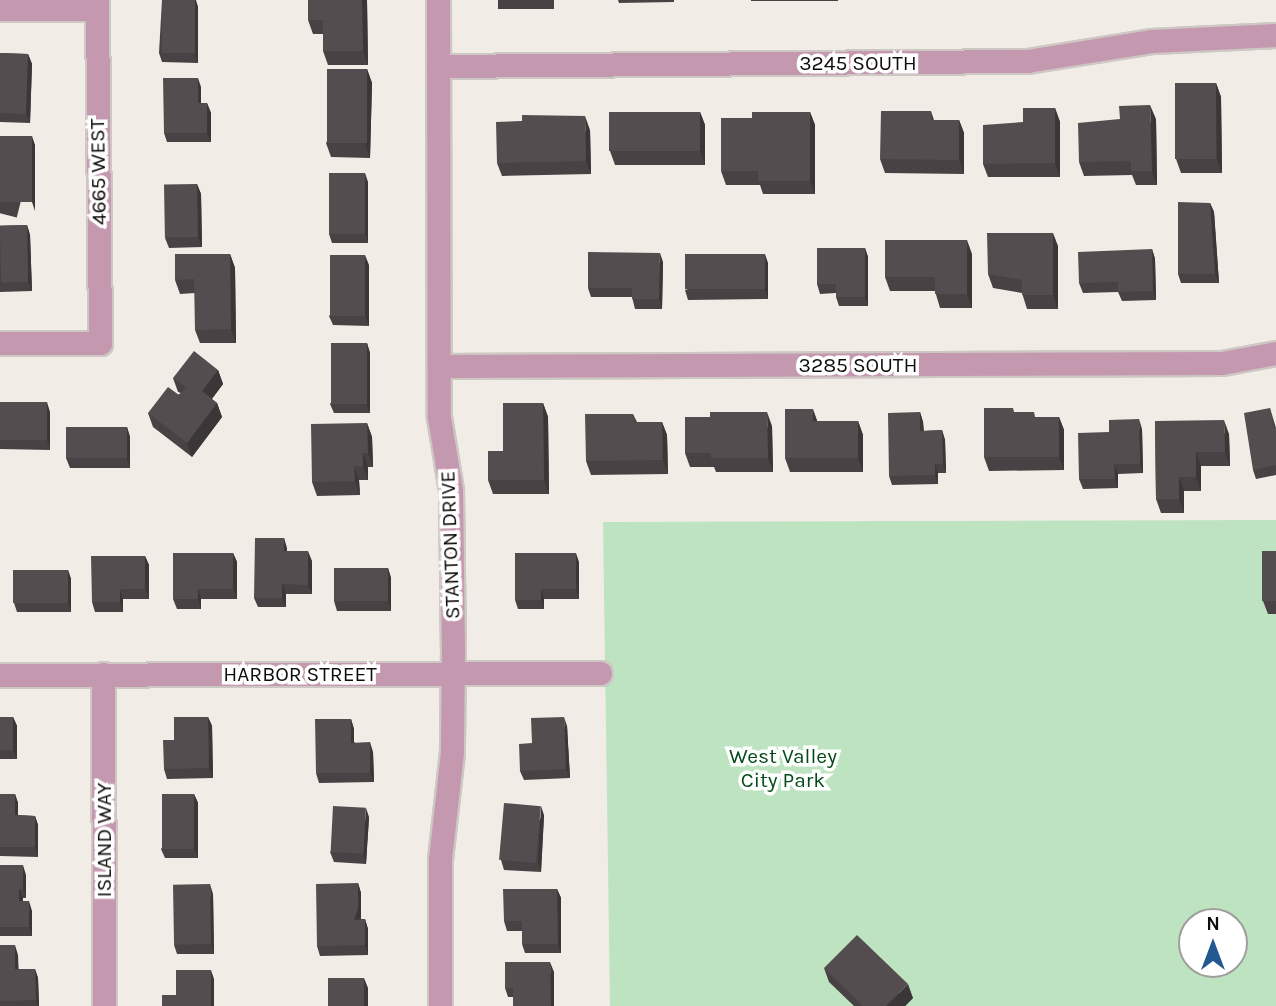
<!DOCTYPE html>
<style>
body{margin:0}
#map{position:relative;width:1276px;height:1006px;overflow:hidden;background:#f2ece7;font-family:Karla,sans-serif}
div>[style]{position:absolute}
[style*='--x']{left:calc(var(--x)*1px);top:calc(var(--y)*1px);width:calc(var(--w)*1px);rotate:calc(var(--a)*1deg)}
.green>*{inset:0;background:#bee3c1}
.roads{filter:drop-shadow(2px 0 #cec8c4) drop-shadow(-2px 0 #cec8c4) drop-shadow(0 2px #cec8c4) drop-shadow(0 -2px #cec8c4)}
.minor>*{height:23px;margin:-11.5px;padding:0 11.5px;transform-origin:11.5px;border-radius:11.5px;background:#c498ae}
.wall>*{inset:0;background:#484244;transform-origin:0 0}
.shaded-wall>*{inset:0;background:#3b3637}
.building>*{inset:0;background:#544d4f;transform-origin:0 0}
span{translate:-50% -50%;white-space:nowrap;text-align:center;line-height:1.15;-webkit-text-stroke:7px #fff;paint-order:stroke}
.street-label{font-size:21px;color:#0e0c0a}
.park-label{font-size:21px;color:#054b19}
.north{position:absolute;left:1178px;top:908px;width:70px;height:70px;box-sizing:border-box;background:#fff;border:2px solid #9f9e9d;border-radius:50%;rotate:0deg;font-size:19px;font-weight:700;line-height:28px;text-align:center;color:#0e0c0a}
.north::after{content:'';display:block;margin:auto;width:24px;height:32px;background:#235890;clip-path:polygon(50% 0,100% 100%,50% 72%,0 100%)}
</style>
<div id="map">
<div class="green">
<i style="clip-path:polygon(evenodd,1276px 520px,1276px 1006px,610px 1006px,603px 522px,1276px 520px,1192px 922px,1234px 922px,1234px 964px,1192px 964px,1192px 922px)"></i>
</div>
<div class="roads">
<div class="minor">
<i style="--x:438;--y:0;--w:417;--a:89.9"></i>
<i style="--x:439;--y:417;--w:74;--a:80.7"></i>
<i style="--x:451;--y:490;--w:158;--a:89.3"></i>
<i style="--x:453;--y:648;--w:104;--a:90.6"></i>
<i style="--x:452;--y:752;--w:108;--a:96.4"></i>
<i style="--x:440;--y:859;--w:147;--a:90"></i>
<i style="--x:0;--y:9;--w:97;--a:0"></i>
<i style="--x:438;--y:66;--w:589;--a:-0.49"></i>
<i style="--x:1027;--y:61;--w:127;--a:-9.1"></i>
<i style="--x:1152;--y:41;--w:124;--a:-2.8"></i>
<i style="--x:0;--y:343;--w:100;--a:0"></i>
<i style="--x:100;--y:343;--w:343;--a:-90.5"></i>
<i style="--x:439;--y:366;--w:783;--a:-0.22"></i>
<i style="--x:1222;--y:363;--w:55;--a:-10.5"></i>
<i style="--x:103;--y:674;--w:332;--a:89.8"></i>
<i style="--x:0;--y:675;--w:600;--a:-0.19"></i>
</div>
</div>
<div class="wall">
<i style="clip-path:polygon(162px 0,196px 0,198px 7px,198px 63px,162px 62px,159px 53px)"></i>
<i style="clip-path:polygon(367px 0,368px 65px,328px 65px,323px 51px,323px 34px,313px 34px,308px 20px)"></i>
<i style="left:498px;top:0;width:56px;height:9px"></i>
<i style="clip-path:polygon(618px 0,674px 0,674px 2px,619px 3px)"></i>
<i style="left:751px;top:0;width:87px;height:1px"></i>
<i style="clip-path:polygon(0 53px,28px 54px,32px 64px,30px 123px,0 122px)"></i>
<i style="clip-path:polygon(367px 69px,372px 83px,370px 158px,331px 157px,326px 143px)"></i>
<i style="clip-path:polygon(1216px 83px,1221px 97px,1222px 173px,1181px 173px,1176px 159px)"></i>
<i style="clip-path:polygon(201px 87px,201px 103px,207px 103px,211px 113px,211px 142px,167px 142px,164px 133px)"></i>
<i style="clip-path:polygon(1055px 108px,1060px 122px,1060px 177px,988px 177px,983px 164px,1023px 122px)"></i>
<i style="clip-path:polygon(931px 111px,934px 120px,959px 120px,964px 133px,964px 174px,885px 173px,880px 159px)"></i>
<i style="clip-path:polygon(700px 112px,705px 125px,705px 165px,615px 165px,610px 151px)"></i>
<i style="clip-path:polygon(810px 112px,815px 125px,815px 194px,763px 194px,760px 185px,726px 185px,721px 171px,752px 118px)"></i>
<i style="clip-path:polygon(1156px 119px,1157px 185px,1136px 185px,1132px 175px,1084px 176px,1079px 162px)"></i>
<i style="clip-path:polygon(590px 130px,591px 174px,502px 176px,497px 163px)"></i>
<i style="left:0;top:136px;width:36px;height:75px;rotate:14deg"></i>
<i style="clip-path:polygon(368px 182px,368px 243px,332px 243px,329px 234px)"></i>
<i style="clip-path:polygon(197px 184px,201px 194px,202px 247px,169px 248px,165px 238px)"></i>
<i style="clip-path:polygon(1210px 203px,1214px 212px,1219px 283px,1181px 283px,1178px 274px)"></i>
<i style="clip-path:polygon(27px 225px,30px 235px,32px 291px,0 292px,0 226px)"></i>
<i style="clip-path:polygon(1058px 246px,1058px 309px,1027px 309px,1022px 293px,993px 288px,988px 274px)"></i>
<i style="clip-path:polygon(865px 248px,868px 257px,868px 306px,839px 306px,836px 297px,836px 293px,820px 294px,817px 284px)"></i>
<i style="clip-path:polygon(1152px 249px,1155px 259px,1156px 300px,1122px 301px,1118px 292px,1083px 293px,1079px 283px)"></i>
<i style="clip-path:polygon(230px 254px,235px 268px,236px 343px,200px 343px,195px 330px,195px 293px,180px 294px,175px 280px)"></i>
<i style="clip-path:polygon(972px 254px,972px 308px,940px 308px,935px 291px,890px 291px,885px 277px)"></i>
<i style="clip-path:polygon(663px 262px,662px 309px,635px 309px,632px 297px,591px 297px,588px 288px)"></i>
<i style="clip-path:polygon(768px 263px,768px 299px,688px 300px,685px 290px)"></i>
<i style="clip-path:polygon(369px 265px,369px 326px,333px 325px,329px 316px)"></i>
<i style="clip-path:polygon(367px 343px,370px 353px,370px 413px,334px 413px,330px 404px)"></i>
<i style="clip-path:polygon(218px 370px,223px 384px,212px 399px,217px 403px,222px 417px,192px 457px,153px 427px,148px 413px,181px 393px,178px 392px,173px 378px)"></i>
<i style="clip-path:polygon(0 402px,50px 412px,50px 450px,0 449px)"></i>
<i style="clip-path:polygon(543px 403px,548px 417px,549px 494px,493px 494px,488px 480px,503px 451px)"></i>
<i style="clip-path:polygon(1013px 408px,1014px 412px,1034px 412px,1035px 417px,1059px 417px,1064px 430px,1064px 470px,989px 471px,984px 457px)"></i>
<i style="clip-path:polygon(1270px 408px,1276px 428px,1276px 475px,1256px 479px,1253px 470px)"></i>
<i style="clip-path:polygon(920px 412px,923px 422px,924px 431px,942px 430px,945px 440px,946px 473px,938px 473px,938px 484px,892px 485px,889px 476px)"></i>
<i style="clip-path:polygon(633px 414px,637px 422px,662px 422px,667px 435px,668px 474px,591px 475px,586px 461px)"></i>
<i style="clip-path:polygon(858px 421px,863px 435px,863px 472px,790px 472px,785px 458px)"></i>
<i style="clip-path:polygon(1155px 421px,1229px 434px,1230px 466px,1201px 466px,1201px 491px,1184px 491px,1184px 513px,1161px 513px,1156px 499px)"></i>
<i style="clip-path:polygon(367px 423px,372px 437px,373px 467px,368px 467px,368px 480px,359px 480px,360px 495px,317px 496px,312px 482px)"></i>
<i style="clip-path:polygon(772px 426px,773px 472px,716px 472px,714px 467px,690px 467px,685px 453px)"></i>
<i style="clip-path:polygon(127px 427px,130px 437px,130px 468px,70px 468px,66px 458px)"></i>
<i style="clip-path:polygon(1142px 429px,1143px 473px,1118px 474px,1118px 488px,1083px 489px,1079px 479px,1109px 432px)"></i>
<i style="clip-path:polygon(284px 538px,287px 551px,312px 561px,312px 594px,286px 594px,286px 607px,258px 607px,254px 598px)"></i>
<i style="clip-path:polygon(1276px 551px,1276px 614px,1268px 614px,1263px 601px)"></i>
<i style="clip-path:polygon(233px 553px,237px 562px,237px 599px,201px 599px,201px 609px,177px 609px,173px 599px)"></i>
<i style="clip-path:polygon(145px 556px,149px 565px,149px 599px,123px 599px,123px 612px,95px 612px,92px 602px)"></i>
<i style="clip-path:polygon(579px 562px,579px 599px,544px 599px,544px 609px,518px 609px,515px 600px)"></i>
<i style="clip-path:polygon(388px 568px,391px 578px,391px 611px,337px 611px,334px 601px)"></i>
<i style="clip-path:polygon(68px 570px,71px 579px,71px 612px,17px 612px,14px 603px)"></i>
<i style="clip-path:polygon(0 717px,13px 717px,17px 726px,17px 759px,0 759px)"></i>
<i style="clip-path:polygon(208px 717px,212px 726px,213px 778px,167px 779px,164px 769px,174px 740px)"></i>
<i style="clip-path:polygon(351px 719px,354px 729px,354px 742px,373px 752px,374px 782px,319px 783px,316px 773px)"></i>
<i style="clip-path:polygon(567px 726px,570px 778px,524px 780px,520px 771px,532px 743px)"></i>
<i style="clip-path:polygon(0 794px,15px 794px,18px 803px,18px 815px,35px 816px,38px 825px,38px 857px,0 856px)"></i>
<i style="clip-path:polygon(194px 794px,198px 803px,198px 858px,165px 858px,161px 849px)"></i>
<i style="clip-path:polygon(544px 815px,541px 872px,504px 870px,501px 860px)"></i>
<i style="clip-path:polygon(369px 817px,366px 864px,334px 862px,330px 852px)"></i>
<i style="clip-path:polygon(0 865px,26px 875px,26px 898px,23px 898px,23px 901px,32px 911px,32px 936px,0 936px)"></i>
<i style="clip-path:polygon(358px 883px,361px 893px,361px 919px,365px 919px,368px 929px,368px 955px,320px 956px,317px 946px)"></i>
<i style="clip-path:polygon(557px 889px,561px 898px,561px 953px,525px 953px,522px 944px,522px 931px,507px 931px,504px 921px)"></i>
<i style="clip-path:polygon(213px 894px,214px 954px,177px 954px,174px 945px)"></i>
<i style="clip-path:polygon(0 945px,18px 955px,18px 969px,35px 969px,38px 978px,39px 1006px,0 1006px)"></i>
<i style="clip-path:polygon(824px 968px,913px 998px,905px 1006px,854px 1006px,829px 982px)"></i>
<i style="clip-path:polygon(554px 972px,554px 1006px,513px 1006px,513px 997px,508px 997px,505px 988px)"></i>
</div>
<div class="shaded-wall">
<i style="clip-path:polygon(195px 0,198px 7px,198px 63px,194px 53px)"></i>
<i style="clip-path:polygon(362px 0,367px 0,368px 65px,363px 51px)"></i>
<i style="clip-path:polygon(28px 54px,32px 64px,30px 123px,26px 113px)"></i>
<i style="clip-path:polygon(367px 69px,372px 83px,370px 158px,365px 144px)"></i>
<i style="clip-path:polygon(198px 78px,201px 87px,201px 113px,198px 103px)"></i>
<i style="clip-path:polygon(1216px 83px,1221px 97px,1222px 173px,1217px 159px)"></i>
<i style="clip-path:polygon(207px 103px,211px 113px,211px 142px,207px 133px)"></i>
<i style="clip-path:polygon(1150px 105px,1156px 119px,1157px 185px,1152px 171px)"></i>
<i style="clip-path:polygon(1055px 108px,1060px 122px,1060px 177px,1055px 163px)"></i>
<i style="clip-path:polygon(700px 112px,705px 125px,705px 165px,700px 151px)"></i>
<i style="clip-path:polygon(810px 112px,815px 125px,815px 194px,810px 181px)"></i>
<i style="clip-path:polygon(585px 116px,590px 130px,591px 174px,586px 161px)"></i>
<i style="clip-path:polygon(959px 120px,964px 133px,964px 174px,959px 160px)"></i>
<i style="clip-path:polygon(32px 136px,35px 145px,35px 211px,32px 202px)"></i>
<i style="clip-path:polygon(365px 173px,368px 182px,368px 243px,365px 234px)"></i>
<i style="clip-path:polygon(197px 184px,201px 194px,202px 247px,198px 237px)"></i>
<i style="clip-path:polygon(1210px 203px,1214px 212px,1219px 283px,1215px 274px)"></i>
<i style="clip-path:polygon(27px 225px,30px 235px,32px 291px,28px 282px)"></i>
<i style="clip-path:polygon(1053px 233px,1058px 246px,1058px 309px,1053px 295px)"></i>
<i style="clip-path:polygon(967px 240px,972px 254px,972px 308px,967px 294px)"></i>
<i style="clip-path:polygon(865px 248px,868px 257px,868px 306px,865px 297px)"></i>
<i style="clip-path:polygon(1152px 249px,1155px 259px,1156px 300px,1153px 291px)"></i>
<i style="clip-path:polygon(660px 253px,663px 262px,662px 309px,659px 299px)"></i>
<i style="clip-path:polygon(230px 254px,235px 268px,236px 343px,231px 329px)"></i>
<i style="clip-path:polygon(765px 254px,768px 263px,768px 299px,765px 289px)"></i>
<i style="clip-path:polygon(365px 255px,369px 265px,369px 326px,365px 316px)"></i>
<i style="clip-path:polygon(367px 343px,370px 353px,370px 413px,366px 404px)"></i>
<i style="clip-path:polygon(218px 370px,223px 384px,207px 405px,202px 391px)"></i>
<i style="clip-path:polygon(47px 402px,50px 412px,50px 450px,47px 440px)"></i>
<i style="clip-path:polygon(217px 403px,222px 417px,192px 457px,187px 443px)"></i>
<i style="clip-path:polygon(543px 403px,548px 417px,549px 494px,544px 480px)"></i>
<i style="clip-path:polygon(813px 409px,818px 423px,813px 421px)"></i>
<i style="clip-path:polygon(767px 412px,772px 426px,773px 472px,768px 458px)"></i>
<i style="clip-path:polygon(920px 412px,923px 422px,924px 440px,920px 431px)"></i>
<i style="clip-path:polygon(1059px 417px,1064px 430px,1064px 470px,1059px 457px)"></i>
<i style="clip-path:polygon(1139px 419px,1142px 429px,1143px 473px,1140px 464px)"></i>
<i style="clip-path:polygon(1224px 420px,1229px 434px,1230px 466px,1225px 452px)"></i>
<i style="clip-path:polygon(858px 421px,863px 435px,863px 472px,858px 458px)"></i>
<i style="clip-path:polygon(662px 422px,667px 435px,668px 474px,663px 460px)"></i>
<i style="clip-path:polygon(367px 423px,372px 437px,373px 467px,368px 453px)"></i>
<i style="clip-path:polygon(127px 427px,130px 437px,130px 468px,127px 458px)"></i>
<i style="clip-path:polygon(942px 430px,945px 440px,946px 473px,943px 464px)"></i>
<i style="clip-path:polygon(1196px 452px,1201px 466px,1201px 491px,1196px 477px)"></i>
<i style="clip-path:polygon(363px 453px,368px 467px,368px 480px,363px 466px)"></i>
<i style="clip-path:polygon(935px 464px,938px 473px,938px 484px,935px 475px)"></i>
<i style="clip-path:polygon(1114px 464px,1118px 474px,1118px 488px,1115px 479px)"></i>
<i style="clip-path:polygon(354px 466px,359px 480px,360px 495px,355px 481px)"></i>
<i style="clip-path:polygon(1179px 477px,1184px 491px,1184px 513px,1179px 499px)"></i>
<i style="clip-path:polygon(284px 538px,287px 548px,287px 560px,284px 551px)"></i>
<i style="clip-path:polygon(308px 551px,312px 561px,312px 594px,308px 585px)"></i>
<i style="clip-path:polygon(233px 553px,237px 562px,237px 599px,233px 589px)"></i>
<i style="clip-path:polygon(576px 553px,579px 562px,579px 599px,576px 589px)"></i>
<i style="clip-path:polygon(145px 556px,149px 565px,149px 599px,145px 589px)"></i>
<i style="clip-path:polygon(388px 568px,391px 578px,391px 611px,388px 601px)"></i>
<i style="clip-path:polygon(68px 570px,71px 579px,71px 612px,68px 602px)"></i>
<i style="clip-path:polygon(282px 584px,286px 594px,286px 607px,282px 598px)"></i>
<i style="clip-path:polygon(120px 589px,123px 599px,123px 612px,120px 602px)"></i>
<i style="clip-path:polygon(198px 589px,201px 599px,201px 609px,198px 599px)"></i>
<i style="clip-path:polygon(541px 589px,544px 599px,544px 609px,541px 600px)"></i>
<i style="clip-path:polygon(13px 717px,17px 726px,17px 759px,13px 750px)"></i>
<i style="clip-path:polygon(208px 717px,212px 726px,213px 778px,209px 768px)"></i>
<i style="clip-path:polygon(564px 717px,567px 726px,570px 778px,566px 769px)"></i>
<i style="clip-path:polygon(351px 719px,354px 729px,354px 752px,351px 743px)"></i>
<i style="clip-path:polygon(370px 742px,373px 752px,374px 782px,370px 773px)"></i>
<i style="clip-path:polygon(15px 794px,18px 803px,18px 825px,15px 815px)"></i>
<i style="clip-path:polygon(194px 794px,198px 803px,198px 858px,194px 849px)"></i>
<i style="clip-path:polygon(541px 806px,544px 815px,541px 872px,538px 863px)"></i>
<i style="clip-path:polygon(366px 808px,369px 817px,366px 864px,363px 854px)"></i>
<i style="clip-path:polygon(35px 816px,38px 825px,38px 857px,35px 847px)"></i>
<i style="clip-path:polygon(23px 865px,26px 875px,26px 898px,23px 889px)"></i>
<i style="clip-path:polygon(358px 883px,361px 893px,361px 918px,358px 929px,354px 920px)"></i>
<i style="clip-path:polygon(210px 884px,213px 894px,214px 954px,211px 944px)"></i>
<i style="clip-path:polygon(19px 889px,23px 898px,23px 911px,19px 901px)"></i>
<i style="clip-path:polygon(557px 889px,561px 898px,561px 953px,558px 944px)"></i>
<i style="clip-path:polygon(29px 901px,32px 911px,32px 936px,29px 927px)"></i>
<i style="clip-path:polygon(365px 919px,368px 929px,368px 955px,365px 945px)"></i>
<i style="clip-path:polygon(15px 945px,18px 955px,19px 979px,15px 969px)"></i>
<i style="clip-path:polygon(550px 962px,554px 972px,554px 1006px,551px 1006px)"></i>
<i style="clip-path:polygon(35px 969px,38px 978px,39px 1006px,38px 1006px,36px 1000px)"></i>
<i style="clip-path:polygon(211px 970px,214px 979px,214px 1006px,211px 1006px)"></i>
<i style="clip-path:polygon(364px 978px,368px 988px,368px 1006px,364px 1006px)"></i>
<i style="clip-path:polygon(908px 984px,913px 998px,905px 1006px,886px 1006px)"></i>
</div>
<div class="building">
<i style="left:162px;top:0;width:33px;height:53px"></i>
<i style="clip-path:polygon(308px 0,362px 0,363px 51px,323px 51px,323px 20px,308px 20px)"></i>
<i style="left:0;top:53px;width:28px;height:60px;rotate:2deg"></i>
<i style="left:327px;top:69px;width:40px;height:74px"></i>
<i style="clip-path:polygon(163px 78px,198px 78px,198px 103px,207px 103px,207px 133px,164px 133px)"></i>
<i style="left:1175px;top:83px;width:41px;height:76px"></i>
<i style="clip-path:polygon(1150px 105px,1152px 171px,1131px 171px,1131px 161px,1079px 162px,1078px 123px,1120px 119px,1119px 106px)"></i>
<i style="clip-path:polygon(1023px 108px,1055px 108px,1055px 163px,983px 164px,983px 125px,1023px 122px)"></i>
<i style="clip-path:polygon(881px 111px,931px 111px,931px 120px,959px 120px,959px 160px,880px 159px)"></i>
<i style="left:700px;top:112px;width:39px;height:91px;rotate:90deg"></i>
<i style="clip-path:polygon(752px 112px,810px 112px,810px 181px,758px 181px,758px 171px,721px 171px,721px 118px,752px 118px)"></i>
<i style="clip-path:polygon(522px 115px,585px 116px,586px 161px,497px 163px,496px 122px,522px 121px)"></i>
<i style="left:0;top:136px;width:32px;height:66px"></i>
<i style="left:329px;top:173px;width:36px;height:61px"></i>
<i style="left:197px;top:184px;width:53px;height:33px;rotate:89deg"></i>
<i style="clip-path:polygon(1178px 202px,1210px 203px,1215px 274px,1178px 274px)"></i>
<i style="left:27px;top:225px;width:57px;height:27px;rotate:89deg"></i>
<i style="clip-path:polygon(987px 233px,1053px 233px,1053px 295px,1022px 295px,1022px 280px,988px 274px)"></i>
<i style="clip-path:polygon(885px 240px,967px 240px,967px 294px,935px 294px,935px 277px,885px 277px)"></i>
<i style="clip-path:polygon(817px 248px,865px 248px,865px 297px,836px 297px,836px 284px,817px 284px)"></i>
<i style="clip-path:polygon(1152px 249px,1153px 291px,1118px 292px,1118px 282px,1079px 283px,1078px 252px)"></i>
<i style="clip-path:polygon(588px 252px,660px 253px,659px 299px,632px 299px,632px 288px,588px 288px)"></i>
<i style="clip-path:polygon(175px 254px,230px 254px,231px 329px,195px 330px,194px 279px,175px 280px)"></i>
<i style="left:765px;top:254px;width:35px;height:80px;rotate:90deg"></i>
<i style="left:330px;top:255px;width:35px;height:61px"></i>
<i style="left:331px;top:343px;width:36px;height:61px"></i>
<i style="clip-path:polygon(194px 351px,218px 370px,202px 391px,217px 403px,187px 443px,148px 413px,168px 387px,179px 395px,186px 387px,173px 378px)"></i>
<i style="left:0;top:402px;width:47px;height:38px"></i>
<i style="clip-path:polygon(503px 403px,543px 403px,544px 480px,488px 480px,488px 451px,503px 451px)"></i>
<i style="clip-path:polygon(984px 408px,1013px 408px,1013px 412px,1034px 412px,1034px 417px,1059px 417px,1059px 457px,984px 457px)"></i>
<i style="clip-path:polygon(1270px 408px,1274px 428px,1276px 428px,1276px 465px,1253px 470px,1244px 413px)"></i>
<i style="clip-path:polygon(785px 409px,813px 409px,813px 421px,858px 421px,858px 458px,785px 458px)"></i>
<i style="clip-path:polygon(710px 412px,767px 412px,768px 458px,711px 458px,711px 453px,685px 453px,685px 417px,710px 417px)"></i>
<i style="clip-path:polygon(920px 412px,920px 431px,942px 430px,943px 464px,935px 464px,935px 475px,889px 476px,888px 413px)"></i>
<i style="clip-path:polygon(585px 414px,633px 414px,634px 422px,662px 422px,663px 460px,586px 461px)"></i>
<i style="clip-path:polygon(1139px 419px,1140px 464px,1114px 464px,1115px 479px,1079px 479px,1078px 433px,1109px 432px,1109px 420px)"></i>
<i style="clip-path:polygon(1224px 420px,1225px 452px,1196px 452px,1196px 477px,1179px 477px,1179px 499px,1156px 499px,1155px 421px)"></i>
<i style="clip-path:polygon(367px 423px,368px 453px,363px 453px,363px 466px,354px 466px,355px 481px,312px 482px,311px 424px)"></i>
<i style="left:66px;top:427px;width:61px;height:31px"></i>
<i style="clip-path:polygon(255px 538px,284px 538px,284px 551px,308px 551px,308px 585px,282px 584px,282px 598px,254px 598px)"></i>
<i style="left:1262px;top:551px;width:14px;height:50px"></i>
<i style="clip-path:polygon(173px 553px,233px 553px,233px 589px,198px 589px,198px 599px,173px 599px)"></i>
<i style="clip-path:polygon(515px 553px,576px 553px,576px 589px,541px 589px,541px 600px,515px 600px)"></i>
<i style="clip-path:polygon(91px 556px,145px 556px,145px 589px,120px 589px,120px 602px,92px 602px)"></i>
<i style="left:334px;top:568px;width:54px;height:33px"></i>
<i style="left:13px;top:570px;width:55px;height:33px"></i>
<i style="left:0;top:717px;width:13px;height:33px"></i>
<i style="clip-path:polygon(174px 717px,208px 717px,209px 768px,164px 769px,163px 740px,174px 740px)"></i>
<i style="clip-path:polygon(564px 717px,566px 769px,520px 771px,519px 744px,532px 743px,531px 718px)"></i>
<i style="clip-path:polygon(315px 719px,351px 719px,351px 743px,370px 742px,370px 773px,316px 773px)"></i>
<i style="clip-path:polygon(0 794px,15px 794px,15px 815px,35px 816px,35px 847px,0 847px)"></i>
<i style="left:162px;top:794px;width:32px;height:55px"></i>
<i style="left:504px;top:803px;width:37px;height:57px;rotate:5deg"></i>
<i style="left:333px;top:806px;width:33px;height:46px;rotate:3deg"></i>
<i style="clip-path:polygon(0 865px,23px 865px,23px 889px,19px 889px,19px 901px,29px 901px,29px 927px,0 927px)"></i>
<i style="clip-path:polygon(358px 883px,358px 909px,354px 920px,365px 919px,365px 945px,317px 946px,316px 884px)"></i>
<i style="left:210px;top:884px;width:60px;height:37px;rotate:89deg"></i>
<i style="clip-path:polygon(503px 889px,557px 889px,558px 944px,522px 944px,522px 921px,504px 921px)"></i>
<i style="clip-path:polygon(857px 935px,908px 984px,886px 1006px,863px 1006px,824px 968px)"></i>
<i style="clip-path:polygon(0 945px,15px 945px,15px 969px,35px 969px,36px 1000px,0 1001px)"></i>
<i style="clip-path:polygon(505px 962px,550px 962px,551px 1006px,513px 1006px,513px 988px,505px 988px)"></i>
<i style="clip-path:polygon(176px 970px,211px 970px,211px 1006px,162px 1006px,162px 995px,176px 995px)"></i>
<i style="left:328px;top:978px;width:36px;height:28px"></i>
</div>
<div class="street-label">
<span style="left:858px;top:63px">3245 SOUTH</span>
<span style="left:98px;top:172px;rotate:-91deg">4665 WEST</span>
<span style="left:858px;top:365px">3285 SOUTH</span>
<span style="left:450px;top:545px;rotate:-92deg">STANTON DRIVE</span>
<span style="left:300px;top:674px">HARBOR STREET</span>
<span style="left:104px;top:840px;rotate:-90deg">ISLAND WAY</span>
</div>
<div class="park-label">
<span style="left:783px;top:768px">West Valley<br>City Park</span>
</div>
<div class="north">N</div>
</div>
